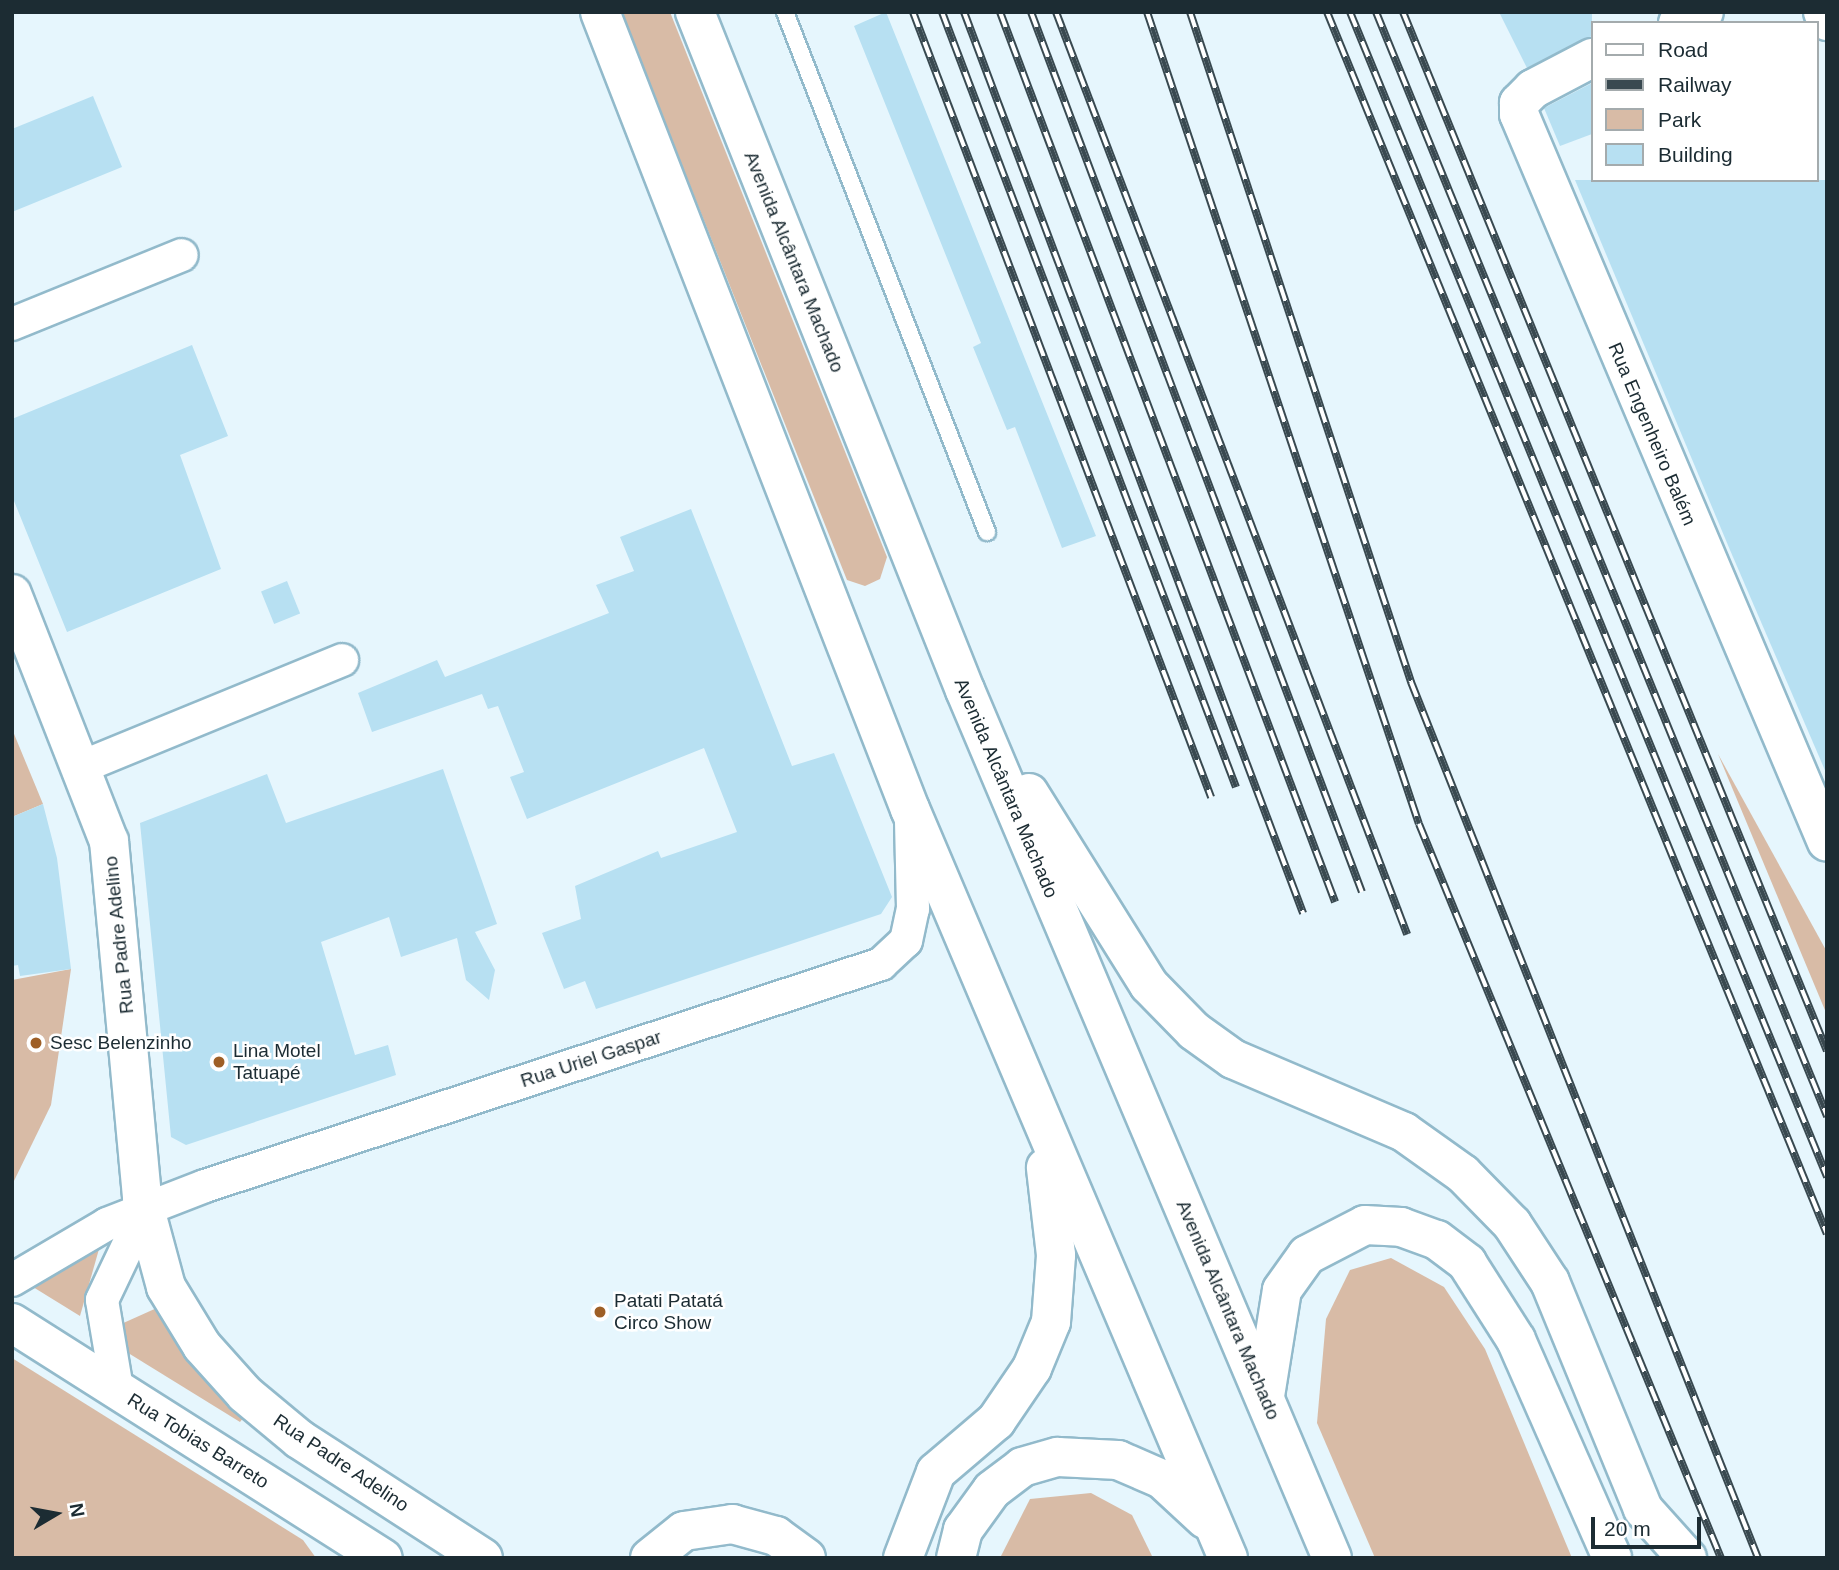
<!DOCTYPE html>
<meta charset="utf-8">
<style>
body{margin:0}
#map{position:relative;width:1839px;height:1570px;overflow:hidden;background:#e6f6fd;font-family:Arial,sans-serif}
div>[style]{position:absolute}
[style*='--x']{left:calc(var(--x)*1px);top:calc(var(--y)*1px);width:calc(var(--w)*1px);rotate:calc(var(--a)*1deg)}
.green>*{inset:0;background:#d8bba6}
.building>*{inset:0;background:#b7e0f2;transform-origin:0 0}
.roads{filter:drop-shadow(2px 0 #92bacb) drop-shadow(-2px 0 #92bacb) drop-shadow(0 2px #92bacb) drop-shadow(0 -2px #92bacb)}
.service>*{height:16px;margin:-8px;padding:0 8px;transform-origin:8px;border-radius:8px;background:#fff}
.minor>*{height:32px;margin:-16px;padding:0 16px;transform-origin:16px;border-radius:16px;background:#fff}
.tertiary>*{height:38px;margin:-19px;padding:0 19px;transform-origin:19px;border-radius:19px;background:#fff}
.secondary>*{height:38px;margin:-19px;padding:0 19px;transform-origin:19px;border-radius:19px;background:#fff}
.trunk>*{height:38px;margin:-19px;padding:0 19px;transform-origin:19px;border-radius:19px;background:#fff}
.rail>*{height:8px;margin-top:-4px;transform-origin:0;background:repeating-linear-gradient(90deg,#fff 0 16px,#394950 0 32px);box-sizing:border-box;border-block:2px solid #394950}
.dots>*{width:19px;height:19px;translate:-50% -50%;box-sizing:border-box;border:4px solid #fff;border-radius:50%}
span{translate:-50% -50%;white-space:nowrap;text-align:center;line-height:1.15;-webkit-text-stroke:5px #fff;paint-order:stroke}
.street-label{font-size:19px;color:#1c2c33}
.poi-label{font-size:19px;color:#1c2c33}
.left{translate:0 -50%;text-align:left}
.frame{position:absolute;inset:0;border:14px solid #1c2c33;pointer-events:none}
.legend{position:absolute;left:1591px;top:21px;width:228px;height:161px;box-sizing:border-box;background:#fff;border:2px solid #a4abad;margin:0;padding:9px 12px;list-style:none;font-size:21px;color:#1c2c33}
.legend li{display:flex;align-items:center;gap:14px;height:35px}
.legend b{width:35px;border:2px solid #a4abad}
.north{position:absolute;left:21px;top:1479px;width:70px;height:70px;-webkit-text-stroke:5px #fff;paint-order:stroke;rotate:80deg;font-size:19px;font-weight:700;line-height:28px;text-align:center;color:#1c2c33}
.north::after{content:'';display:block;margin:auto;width:24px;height:32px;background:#1c2c33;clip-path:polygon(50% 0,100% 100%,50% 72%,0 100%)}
.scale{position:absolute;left:1591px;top:1517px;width:110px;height:32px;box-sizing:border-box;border:4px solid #1c2c33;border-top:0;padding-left:9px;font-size:21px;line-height:24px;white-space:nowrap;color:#1c2c33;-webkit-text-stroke:5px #fff;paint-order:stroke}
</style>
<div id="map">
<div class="green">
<i style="clip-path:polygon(621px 12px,670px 12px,887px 557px,880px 579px,865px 586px,847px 580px)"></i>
<i style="clip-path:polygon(12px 729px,43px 804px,12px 817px)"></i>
<i style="clip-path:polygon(1718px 754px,1827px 952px,1827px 1015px)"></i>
<i style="clip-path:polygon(71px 969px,51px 1105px,12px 1185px,12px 980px)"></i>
<i style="clip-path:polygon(101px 1242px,80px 1316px,33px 1287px)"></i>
<i style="clip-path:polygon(1391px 1258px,1444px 1287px,1485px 1349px,1572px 1558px,1375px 1558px,1317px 1423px,1326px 1319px,1350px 1270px)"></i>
<i style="clip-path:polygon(159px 1307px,244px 1417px,240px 1422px,112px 1343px,110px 1329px)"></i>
<i style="clip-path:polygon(12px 1358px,303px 1540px,316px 1558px,12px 1558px)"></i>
<i style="clip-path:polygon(1091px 1493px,1132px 1515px,1153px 1558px,1000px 1558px,1030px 1499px)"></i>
</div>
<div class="building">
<i style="clip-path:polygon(886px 12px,1096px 536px,1062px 548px,1015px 427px,1007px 430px,973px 347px,981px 343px,854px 26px)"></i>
<i style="clip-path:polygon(1499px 12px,1592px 12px,1592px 36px,1527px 68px)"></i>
<i style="clip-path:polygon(1592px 83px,1592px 134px,1560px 146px,1544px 108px)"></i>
<i style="clip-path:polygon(93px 96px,122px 167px,12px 212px,12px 129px)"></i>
<i style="clip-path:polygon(1575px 180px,1827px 180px,1827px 775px,1730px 550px)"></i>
<i style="clip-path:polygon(192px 345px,228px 436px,180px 455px,221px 569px,67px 632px,12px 496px,12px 419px)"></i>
<i style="clip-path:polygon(691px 509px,792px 766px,834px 753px,892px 897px,881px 914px,596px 1009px,585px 981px,564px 989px,542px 933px,581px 919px,575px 886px,658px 851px,661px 858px,737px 832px,704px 748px,527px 819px,510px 777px,524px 772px,498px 706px,488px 709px,482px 694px,372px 732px,358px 693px,437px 660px,445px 677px,609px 613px,596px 585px,634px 571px,620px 537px)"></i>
<i style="left:287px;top:581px;width:35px;height:28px;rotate:68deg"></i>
<i style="clip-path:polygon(443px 769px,497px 924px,475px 932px,495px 970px,489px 1000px,466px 980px,457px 938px,401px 957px,389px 917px,321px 942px,355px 1055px,388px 1045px,396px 1075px,186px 1145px,171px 1137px,140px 823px,267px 774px,286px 823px)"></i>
<i style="clip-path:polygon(43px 804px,57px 858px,71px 969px,20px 976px,18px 965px,12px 966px,12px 817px)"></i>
</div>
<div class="roads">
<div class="service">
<i style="--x:785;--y:12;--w:558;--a:68.77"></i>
</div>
<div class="minor">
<i style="--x:12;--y:324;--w:183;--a:-22.1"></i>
<i style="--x:84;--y:766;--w:279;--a:-22.3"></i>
<i style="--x:12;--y:1280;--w:110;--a:-30.5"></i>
<i style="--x:107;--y:1224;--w:105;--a:-21.2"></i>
<i style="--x:205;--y:1186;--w:712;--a:-18.18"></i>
<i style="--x:881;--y:964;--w:34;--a:-43"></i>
<i style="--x:906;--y:941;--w:33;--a:-78"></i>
<i style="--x:913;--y:909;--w:88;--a:-91.3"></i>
<i style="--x:117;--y:1389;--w:90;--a:-99.6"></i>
<i style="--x:102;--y:1300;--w:100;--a:-64.5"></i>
</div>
<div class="tertiary">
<i style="--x:1823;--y:12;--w:10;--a:66"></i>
<i style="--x:1678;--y:23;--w:28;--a:-23"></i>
<i style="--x:1592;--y:58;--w:67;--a:152.3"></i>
<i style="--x:1533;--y:89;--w:20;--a:135"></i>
<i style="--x:1519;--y:103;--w:11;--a:90"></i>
<i style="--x:1519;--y:114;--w:790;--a:67.07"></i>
</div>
<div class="secondary">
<i style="--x:12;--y:594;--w:265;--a:68.6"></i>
<i style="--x:109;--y:841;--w:359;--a:84.7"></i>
<i style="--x:142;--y:1198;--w:92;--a:74.9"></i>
<i style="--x:166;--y:1287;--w:69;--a:58.6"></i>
<i style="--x:202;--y:1346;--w:64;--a:48.1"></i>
<i style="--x:245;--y:1394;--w:70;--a:39.8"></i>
<i style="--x:299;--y:1439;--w:219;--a:32.9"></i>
<i style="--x:12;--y:1323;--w:439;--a:32.4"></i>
</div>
<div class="trunk">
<i style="--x:600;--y:12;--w:855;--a:68.75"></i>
<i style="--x:910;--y:809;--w:814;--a:67"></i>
<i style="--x:695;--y:12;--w:730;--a:68.29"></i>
<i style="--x:965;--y:690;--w:942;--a:67.08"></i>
<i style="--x:1029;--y:793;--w:226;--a:58"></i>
<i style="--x:1149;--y:985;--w:64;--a:45.6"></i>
<i style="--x:1194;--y:1031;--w:48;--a:35.7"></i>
<i style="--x:1233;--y:1059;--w:186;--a:23.1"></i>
<i style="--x:1404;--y:1132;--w:72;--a:35.4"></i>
<i style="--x:1463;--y:1174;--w:70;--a:45.6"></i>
<i style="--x:1512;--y:1224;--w:69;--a:56.8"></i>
<i style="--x:1550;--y:1282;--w:245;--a:67.7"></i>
<i style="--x:1643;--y:1509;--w:66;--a:48.1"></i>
<i style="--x:1265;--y:1396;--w:107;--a:-80.9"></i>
<i style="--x:1282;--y:1290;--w:43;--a:-54.5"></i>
<i style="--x:1307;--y:1255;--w:65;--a:-27.3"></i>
<i style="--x:1365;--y:1225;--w:36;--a:3"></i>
<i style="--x:1401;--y:1227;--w:38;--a:20"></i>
<i style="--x:1437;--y:1240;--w:38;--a:37"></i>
<i style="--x:1467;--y:1263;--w:91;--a:57.5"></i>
<i style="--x:1516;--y:1340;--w:238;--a:66.2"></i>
<i style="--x:650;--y:1558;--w:43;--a:-38.5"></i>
<i style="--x:684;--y:1531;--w:49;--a:-8.3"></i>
<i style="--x:732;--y:1524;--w:46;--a:15.3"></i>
<i style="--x:776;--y:1536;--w:37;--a:36"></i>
<i style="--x:903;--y:1558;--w:92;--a:-69"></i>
<i style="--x:936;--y:1472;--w:79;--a:-40.4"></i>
<i style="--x:996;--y:1421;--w:64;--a:-55.8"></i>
<i style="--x:1032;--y:1368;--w:50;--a:-67.6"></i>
<i style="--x:1051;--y:1322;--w:67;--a:-85.7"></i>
<i style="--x:1056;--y:1255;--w:88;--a:-96.6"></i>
<i style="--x:956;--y:1558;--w:29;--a:-76"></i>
<i style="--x:963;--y:1530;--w:49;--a:-54.1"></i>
<i style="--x:992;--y:1490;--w:38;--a:-37"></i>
<i style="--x:1022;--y:1467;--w:37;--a:-16"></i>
<i style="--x:1058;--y:1457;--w:60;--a:2.9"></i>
<i style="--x:1118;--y:1460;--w:48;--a:23.4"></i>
<i style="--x:1162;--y:1479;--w:59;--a:42.9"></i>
</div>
</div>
<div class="rail">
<i style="--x:913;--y:12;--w:840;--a:69.21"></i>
<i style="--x:942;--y:12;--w:829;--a:69.23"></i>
<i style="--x:964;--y:12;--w:963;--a:69.38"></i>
<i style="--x:1000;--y:12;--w:951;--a:69.37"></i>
<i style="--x:1031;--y:12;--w:940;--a:69.39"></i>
<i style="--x:1056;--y:12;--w:987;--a:69.16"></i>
<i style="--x:1147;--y:12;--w:856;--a:71.48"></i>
<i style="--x:1419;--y:824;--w:794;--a:67.64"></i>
<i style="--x:1190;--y:12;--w:706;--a:71.74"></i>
<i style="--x:1411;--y:682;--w:942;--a:68.39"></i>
<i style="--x:1327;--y:12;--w:1320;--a:67.75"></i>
<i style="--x:1350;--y:12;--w:1259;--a:67.73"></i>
<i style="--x:1376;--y:12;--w:1193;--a:67.78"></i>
<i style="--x:1403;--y:12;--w:1122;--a:67.8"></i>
</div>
<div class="dots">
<i style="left:36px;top:1043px;background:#9e5f26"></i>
<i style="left:219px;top:1062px;background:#9e5f26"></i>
<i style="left:600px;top:1312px;background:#9e5f26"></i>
</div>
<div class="street-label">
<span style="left:794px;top:262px;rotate:68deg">Avenida Alcântara Machado</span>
<span style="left:1652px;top:434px;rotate:67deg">Rua Engenheiro Balém</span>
<span style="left:1006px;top:788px;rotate:67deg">Avenida Alcântara Machado</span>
<span style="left:119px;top:935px;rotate:-96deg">Rua Padre Adelino</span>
<span style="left:591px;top:1059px;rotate:-18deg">Rua Uriel Gaspar</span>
<span style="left:1228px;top:1310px;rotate:67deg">Avenida Alcântara Machado</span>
<span style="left:198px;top:1441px;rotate:32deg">Rua Tobias Barreto</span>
<span style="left:341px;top:1463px;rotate:34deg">Rua Padre Adelino</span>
</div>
<div class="poi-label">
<span class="left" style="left:50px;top:1043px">Sesc Belenzinho</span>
<span class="left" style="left:233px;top:1062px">Lina Motel<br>Tatuapé</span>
<span class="left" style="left:614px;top:1312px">Patati Patatá<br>Circo Show</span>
</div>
<div class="frame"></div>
<ul class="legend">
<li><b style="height:9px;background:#fff"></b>Road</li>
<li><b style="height:9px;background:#394950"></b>Railway</li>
<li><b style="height:19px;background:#d8bba6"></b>Park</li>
<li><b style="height:19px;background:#b7e0f2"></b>Building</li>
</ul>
<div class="north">N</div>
<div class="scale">20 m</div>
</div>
